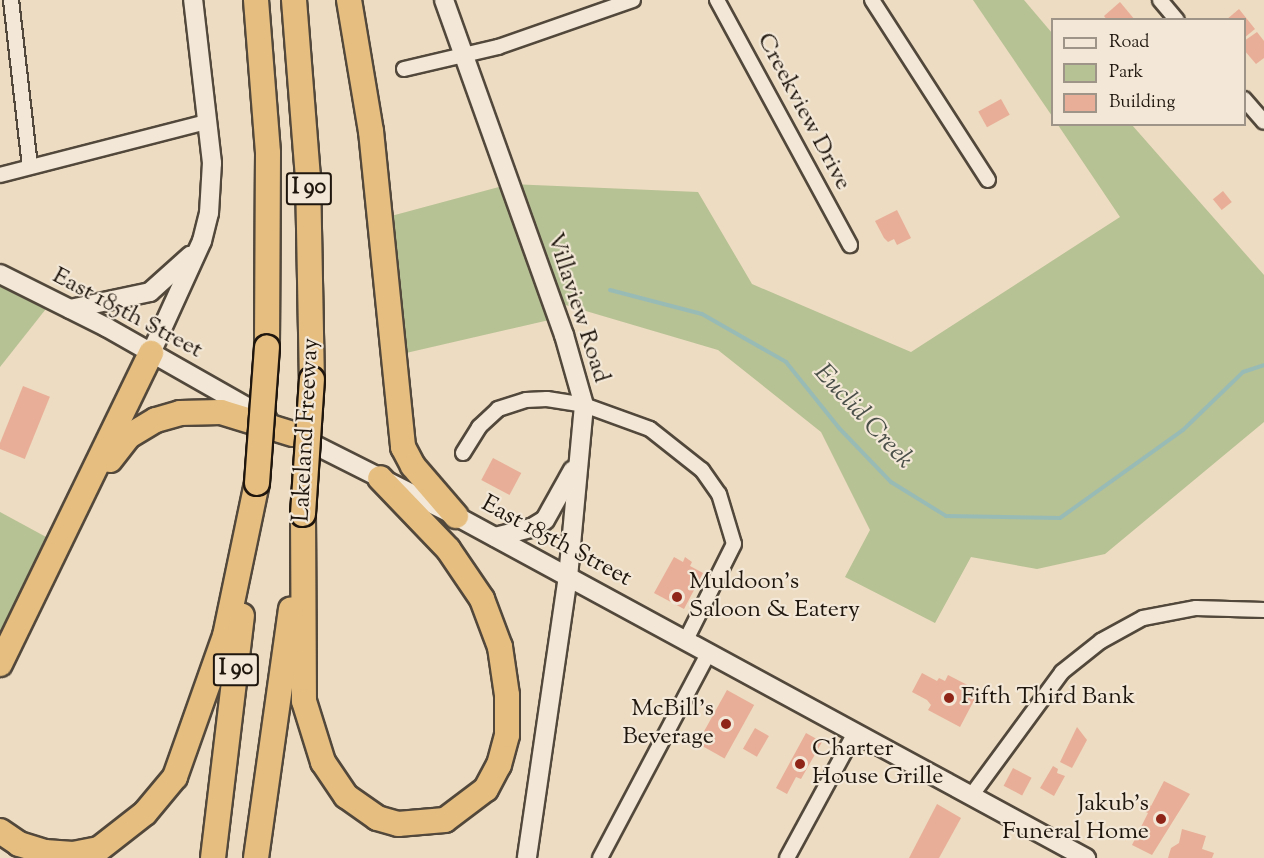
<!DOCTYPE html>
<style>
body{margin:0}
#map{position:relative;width:1264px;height:858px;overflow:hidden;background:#eddcc1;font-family:"Sorts Mill Goudy",serif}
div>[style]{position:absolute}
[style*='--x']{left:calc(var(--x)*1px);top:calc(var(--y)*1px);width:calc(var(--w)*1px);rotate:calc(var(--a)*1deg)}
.green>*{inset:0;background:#b6c194}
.stream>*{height:4px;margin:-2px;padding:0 2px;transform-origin:2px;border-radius:2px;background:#99bbb6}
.building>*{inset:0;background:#e8ae98;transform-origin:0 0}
.roads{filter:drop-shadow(2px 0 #52483b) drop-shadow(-2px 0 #52483b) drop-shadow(0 2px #52483b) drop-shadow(0 -2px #52483b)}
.street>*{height:14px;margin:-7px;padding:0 7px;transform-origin:7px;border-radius:7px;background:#f3e8d7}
.secondary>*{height:18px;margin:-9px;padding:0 9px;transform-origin:9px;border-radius:9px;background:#f3e8d7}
.highway>*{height:24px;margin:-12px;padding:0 12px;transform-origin:12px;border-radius:12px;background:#e6be80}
.bridges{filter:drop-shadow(2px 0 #1f160e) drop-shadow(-2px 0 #1f160e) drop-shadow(0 2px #1f160e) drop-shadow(0 -2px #1f160e)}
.highway-bridge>*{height:24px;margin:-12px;padding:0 12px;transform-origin:12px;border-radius:12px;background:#e6be80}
.dots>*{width:16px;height:16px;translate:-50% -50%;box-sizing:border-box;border:3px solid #f3e8d7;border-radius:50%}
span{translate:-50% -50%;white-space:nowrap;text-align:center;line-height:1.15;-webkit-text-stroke:4.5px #f3e8d7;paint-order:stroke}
.shield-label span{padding:2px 4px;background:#f3e8d7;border:2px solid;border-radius:4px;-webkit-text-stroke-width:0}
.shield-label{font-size:22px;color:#1f160e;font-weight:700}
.street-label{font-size:24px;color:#1f160e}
.poi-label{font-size:24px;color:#1f160e}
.left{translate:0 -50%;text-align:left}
.right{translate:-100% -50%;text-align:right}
.water-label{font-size:26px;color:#4a5049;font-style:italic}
.legend{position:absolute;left:1051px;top:18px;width:195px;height:108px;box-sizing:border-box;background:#f3e8d7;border:2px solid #9e9487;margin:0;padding:8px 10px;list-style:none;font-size:18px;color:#1f160e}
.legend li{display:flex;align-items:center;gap:12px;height:30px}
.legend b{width:30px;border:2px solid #9e9487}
</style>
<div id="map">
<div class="green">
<i style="clip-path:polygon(973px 0,1024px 0,1052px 33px,1052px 116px)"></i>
<i style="clip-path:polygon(1058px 125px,1132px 125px,1264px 275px,1264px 422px,1105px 554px,1037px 569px,971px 557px,935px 623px,845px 577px,870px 530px,821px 432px,718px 350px,552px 301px,558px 318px,393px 356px,380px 219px,510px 184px,698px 192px,752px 284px,911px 352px,1120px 217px)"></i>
<i style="clip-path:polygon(0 277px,53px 300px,0 367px)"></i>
<i style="clip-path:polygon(0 512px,59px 544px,0 664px)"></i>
</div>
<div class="stream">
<i style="--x:610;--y:290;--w:95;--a:14.6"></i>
<i style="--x:702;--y:314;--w:97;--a:29.7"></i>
<i style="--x:786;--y:362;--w:85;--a:51.2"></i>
<i style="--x:839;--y:428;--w:75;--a:46.1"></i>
<i style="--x:891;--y:482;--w:65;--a:31.7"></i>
<i style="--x:946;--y:516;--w:114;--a:1"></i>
<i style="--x:1060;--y:518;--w:151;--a:-35.6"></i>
<i style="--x:1183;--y:430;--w:83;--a:-44"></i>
<i style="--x:1243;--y:372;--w:22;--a:-18"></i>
</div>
<div class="building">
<i style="clip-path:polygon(1120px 2px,1135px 20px,1107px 20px,1104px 16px)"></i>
<i style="clip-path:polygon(1239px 9px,1255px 29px,1244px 38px,1244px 20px,1226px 20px)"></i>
<i style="clip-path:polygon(1257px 32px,1264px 41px,1264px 58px,1256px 64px,1244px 50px,1244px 41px)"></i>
<i style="left:1001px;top:99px;width:18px;height:26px;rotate:61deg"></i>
<i style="left:1223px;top:191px;width:14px;height:13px;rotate:51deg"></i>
<i style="clip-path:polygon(897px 210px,911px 238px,897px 245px,894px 239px,888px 242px,884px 238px,875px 221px)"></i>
<i style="left:23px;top:386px;width:29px;height:67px;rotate:22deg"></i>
<i style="left:493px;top:458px;width:32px;height:25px;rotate:28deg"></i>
<i style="clip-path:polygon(674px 557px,683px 562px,685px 557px,692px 562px,690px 566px,703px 573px,684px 609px,654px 593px)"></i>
<i style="clip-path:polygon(922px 673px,937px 681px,939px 678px,945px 681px,948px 675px,979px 691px,960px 727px,928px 710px,931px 705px,927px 700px,912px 692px)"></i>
<i style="left:727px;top:690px;width:31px;height:61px;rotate:29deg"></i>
<i style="clip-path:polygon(1077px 727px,1087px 740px,1072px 768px,1060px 762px)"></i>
<i style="left:755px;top:728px;width:16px;height:24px;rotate:30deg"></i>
<i style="clip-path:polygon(806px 733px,822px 742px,801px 779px,796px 777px,787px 794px,776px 788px)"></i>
<i style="clip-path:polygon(1053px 766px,1058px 769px,1057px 773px,1065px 776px,1054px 796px,1040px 788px)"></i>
<i style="left:1013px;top:768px;width:21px;height:20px;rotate:28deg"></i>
<i style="clip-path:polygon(1164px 781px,1190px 794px,1152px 855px,1132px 845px,1148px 813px,1142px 810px,1145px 803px,1151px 806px)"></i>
<i style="clip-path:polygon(937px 804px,961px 818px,939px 858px,909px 858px)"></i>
<i style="clip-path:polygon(1182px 829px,1206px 836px,1202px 849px,1214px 853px,1212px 858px,1168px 858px,1171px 848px,1179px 843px)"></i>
</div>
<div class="roads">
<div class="street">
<i style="--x:11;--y:0;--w:167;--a:83.5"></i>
<i style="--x:717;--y:0;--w:279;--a:61.5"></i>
<i style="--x:872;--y:0;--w:214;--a:57.2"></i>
<i style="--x:1160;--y:0;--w:26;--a:50"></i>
<i style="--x:404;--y:69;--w:97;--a:-13.2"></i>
<i style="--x:498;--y:47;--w:143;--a:-19.2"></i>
<i style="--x:1244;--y:99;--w:30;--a:49"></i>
<i style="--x:0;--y:175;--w:214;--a:-14.4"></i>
<i style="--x:463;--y:453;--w:31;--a:-58"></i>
<i style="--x:479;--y:427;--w:26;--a:-43"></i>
<i style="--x:498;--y:409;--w:29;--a:-18"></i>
<i style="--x:526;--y:400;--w:21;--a:-3"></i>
<i style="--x:547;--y:399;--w:37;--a:9"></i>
<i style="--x:584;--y:405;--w:70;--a:20"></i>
<i style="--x:650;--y:429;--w:66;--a:38.3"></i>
<i style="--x:702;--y:470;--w:29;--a:55"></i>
<i style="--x:719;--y:494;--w:52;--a:73.3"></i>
<i style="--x:734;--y:544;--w:107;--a:116.6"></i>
<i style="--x:971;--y:796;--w:154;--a:-53.7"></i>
<i style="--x:1062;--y:672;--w:50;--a:-38.5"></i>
<i style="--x:1101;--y:641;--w:48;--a:-28.7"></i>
<i style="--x:1143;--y:618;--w:54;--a:-10.7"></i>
<i style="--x:1196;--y:608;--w:68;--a:1.7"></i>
<i style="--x:600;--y:858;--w:233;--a:-62.1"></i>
<i style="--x:787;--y:858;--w:142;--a:-61.5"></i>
</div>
<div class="secondary">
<i style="--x:444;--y:0;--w:356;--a:70.3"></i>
<i style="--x:564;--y:335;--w:73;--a:74.1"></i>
<i style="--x:584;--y:405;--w:172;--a:95.3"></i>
<i style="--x:568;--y:576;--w:285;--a:98.3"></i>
<i style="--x:0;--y:274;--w:119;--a:26.6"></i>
<i style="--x:106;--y:327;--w:186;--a:29.6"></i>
<i style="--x:70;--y:309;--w:82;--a:-12"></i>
<i style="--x:150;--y:292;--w:54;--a:-42"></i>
<i style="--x:151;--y:353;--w:123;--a:-65.5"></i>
<i style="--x:202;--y:241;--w:29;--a:-76"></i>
<i style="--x:209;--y:213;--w:50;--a:-86.6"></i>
<i style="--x:212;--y:163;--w:164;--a:-96.6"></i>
<i style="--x:297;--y:436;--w:178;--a:26.7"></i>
<i style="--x:456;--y:516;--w:717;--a:28.5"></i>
<i style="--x:495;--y:537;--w:38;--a:-14"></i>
<i style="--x:532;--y:528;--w:15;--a:-32"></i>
<i style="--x:545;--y:520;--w:57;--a:-60.8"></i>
</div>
<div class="highway">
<i style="--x:256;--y:0;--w:153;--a:85.5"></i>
<i style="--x:268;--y:153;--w:194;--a:90.3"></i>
<i style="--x:294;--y:0;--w:177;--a:85.5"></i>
<i style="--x:308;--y:176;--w:203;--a:88.9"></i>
<i style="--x:349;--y:0;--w:133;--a:80.5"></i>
<i style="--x:371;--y:131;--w:318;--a:84.2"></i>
<i style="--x:403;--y:447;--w:21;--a:62"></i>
<i style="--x:413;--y:466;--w:66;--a:49.3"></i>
<i style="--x:110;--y:460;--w:31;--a:-52"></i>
<i style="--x:129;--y:436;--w:31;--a:-31"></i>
<i style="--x:156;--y:420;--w:25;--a:-16"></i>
<i style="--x:180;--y:413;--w:41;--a:-1.4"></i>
<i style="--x:221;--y:412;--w:75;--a:17"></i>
<i style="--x:303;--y:514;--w:187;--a:89.7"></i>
<i style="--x:304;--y:701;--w:64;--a:72.7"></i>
<i style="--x:323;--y:762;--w:41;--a:55.9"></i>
<i style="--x:346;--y:796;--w:38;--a:35"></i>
<i style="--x:377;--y:818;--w:22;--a:16"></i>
<i style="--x:398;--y:824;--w:47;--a:-4.9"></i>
<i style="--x:445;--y:820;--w:51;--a:-37.1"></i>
<i style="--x:486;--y:789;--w:27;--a:-62"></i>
<i style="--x:499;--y:765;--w:31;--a:-75"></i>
<i style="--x:507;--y:735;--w:40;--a:-90"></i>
<i style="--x:507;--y:695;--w:49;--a:-98.3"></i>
<i style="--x:500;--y:647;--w:51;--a:-110.6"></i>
<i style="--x:482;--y:599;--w:60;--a:-124.2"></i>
<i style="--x:448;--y:549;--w:98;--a:-133.8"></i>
<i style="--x:0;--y:664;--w:346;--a:-64.1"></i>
<i style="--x:0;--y:831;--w:23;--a:34"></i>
<i style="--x:19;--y:844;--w:27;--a:17"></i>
<i style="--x:45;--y:852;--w:28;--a:4"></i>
<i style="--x:73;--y:854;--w:26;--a:-11"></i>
<i style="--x:99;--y:849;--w:58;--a:-38"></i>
<i style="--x:145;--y:813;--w:47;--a:-50.2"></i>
<i style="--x:175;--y:777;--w:150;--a:-70.5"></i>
<i style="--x:225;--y:636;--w:156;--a:-78.2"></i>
<i style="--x:213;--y:858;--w:244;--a:-83.2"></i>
<i style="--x:256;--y:858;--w:251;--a:-82"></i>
</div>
</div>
<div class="bridges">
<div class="highway-bridge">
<i style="--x:257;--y:483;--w:136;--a:-85.8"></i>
<i style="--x:303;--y:514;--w:135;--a:-86.2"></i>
</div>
</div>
<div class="dots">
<i style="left:677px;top:597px;background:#8f2418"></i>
<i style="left:949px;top:698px;background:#8f2418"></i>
<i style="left:726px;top:724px;background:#8f2418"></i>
<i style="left:800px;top:764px;background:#8f2418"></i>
<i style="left:1161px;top:819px;background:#8f2418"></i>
</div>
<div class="shield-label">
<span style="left:309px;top:189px">I 90</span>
<span style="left:236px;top:670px">I 90</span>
</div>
<div class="street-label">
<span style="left:803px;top:112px;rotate:62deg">Creekview Drive</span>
<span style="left:577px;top:308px;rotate:72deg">Villaview Road</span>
<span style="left:127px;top:314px;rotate:28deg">East 185th Street</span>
<span style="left:307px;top:430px;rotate:-87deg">Lakeland Freeway</span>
<span style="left:556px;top:542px;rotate:28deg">East 185th Street</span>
</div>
<div class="poi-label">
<span class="left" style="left:689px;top:597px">Muldoon's<br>Saloon &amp; Eatery</span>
<span class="left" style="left:961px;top:698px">Fifth Third Bank</span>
<span class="right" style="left:714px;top:724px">McBill's<br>Beverage</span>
<span class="left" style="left:812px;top:764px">Charter<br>House Grille</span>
<span class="right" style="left:1149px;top:819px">Jakub's<br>Funeral Home</span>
</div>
<div class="water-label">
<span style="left:863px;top:417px;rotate:47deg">Euclid Creek</span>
</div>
<ul class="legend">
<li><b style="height:8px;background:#f3e8d7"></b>Road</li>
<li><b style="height:16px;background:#b6c194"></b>Park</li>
<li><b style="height:16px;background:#e8ae98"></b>Building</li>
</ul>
</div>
